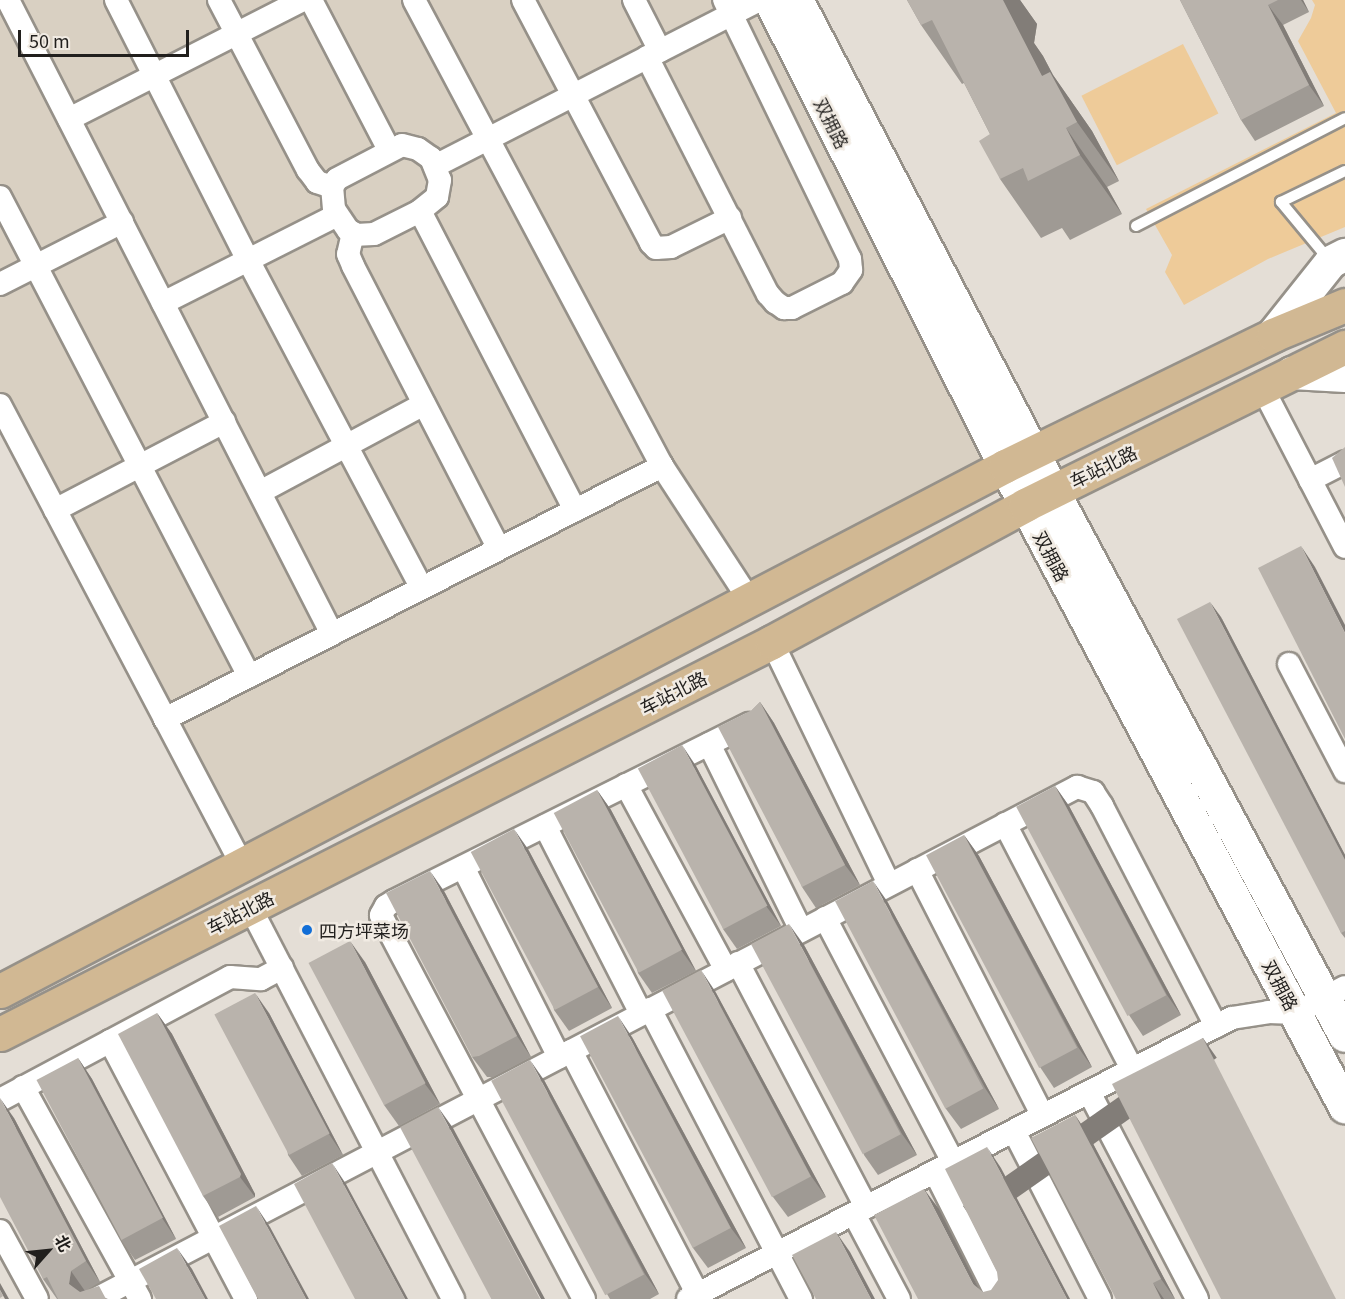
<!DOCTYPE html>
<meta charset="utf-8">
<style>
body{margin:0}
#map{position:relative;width:1345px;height:1299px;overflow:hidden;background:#e4ded6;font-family:Georgia,"Noto Sans SC",serif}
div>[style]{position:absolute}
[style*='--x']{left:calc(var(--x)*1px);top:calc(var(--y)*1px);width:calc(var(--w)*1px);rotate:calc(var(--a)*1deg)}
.built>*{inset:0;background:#d9d0c2}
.green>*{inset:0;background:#eecb99;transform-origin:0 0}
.roads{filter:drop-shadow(2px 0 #969189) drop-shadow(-2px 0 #969189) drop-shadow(0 2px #969189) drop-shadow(0 -2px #969189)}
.lane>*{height:10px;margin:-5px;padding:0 5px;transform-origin:5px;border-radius:5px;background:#fff}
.street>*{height:22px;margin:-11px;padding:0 11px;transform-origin:11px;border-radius:11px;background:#fff}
.secondary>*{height:32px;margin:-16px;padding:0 16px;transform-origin:16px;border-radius:16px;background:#fff}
.primary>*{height:33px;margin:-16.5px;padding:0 16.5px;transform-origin:16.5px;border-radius:16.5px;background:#d1b893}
.wall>*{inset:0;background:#9f9a94}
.shaded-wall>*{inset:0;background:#827d78;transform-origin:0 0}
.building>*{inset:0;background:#b9b3ac;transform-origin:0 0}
.dots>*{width:16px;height:16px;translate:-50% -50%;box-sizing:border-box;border:3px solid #f1ebe3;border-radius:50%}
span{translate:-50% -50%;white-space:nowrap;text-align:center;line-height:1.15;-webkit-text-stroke:5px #f1ebe3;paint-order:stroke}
.street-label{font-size:18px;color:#211f1d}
.poi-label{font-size:18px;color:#211f1d}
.left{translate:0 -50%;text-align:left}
.north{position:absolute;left:18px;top:1221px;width:60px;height:60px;-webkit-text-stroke:4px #f1ebe3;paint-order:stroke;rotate:63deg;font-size:16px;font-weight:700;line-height:24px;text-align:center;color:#211f1d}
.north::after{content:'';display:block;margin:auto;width:21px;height:27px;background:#211f1d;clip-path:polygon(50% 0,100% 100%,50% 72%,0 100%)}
.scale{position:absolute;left:18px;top:30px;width:171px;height:27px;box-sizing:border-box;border:3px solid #211f1d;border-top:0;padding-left:8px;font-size:18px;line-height:21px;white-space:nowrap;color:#211f1d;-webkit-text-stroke:4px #f1ebe3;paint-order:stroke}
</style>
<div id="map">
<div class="built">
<i style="clip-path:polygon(0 0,763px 0,1005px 466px,242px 865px,0 405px)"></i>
</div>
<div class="green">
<i style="clip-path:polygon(1312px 0,1345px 0,1345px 227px,1268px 259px,1184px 305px,1165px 272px,1172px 255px,1146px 209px,1336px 113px,1298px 41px,1311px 18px,1315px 5px)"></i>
<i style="left:1183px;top:44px;width:78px;height:114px;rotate:63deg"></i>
</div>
<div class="roads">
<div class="lane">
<i style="--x:1136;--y:226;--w:235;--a:-27.3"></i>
<i style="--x:1330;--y:261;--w:77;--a:-129.7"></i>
<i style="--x:1281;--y:202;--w:71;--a:-25.8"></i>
</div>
<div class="street">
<i style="--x:8;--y:0;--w:712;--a:62.93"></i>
<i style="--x:116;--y:0;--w:292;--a:63.1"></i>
<i style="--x:248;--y:260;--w:371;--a:62.1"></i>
<i style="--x:219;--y:0;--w:192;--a:62.4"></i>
<i style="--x:308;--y:170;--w:15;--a:53"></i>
<i style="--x:317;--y:182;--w:16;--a:18"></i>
<i style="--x:311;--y:0;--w:169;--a:62.5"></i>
<i style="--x:414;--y:0;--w:528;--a:61.98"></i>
<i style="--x:662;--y:466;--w:158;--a:56.9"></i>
<i style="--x:523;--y:0;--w:275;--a:62.2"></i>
<i style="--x:651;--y:243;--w:7;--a:45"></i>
<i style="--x:656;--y:248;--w:15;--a:-4"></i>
<i style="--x:671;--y:247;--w:66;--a:-26.2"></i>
<i style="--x:634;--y:0;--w:57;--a:63"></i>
<i style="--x:647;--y:57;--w:266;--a:63"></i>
<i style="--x:768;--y:294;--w:11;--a:49"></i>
<i style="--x:775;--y:302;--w:11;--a:34"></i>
<i style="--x:784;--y:308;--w:8;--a:0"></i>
<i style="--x:792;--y:308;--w:56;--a:-26.6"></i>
<i style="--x:842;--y:283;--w:16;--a:-55"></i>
<i style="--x:851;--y:270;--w:11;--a:-95"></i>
<i style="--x:850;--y:259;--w:288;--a:-115.9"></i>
<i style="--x:69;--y:119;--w:263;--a:-27"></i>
<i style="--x:402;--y:145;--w:16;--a:14"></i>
<i style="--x:418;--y:149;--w:16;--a:35"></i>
<i style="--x:431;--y:158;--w:24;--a:68"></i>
<i style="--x:440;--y:180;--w:17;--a:100"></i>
<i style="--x:437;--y:197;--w:22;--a:141"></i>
<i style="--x:420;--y:211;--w:51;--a:153.4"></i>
<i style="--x:374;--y:234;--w:17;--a:177"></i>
<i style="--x:357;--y:235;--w:10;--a:-151"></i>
<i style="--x:348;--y:230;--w:25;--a:-124"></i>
<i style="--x:334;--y:209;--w:22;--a:-95"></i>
<i style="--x:332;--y:187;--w:9;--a:-58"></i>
<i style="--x:337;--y:179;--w:73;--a:-27.6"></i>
<i style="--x:435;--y:166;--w:364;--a:-27.1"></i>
<i style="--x:0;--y:197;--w:540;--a:62.53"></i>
<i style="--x:420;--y:211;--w:337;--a:62.6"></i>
<i style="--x:353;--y:233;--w:22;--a:103"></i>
<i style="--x:348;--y:254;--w:13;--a:67"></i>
<i style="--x:353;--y:266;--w:318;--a:62.7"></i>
<i style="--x:0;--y:284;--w:137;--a:-26.9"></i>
<i style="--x:163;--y:303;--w:195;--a:-26.8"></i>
<i style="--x:1262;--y:387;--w:180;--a:62.6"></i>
<i style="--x:0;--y:405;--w:520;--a:62.25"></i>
<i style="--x:1310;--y:480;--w:39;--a:-27"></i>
<i style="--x:260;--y:492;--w:186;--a:-28.2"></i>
<i style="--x:55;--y:510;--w:191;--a:-27.5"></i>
<i style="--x:772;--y:642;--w:269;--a:64.2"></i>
<i style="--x:1289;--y:664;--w:121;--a:62.4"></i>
<i style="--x:165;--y:719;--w:558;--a:-26.98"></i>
<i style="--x:709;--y:744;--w:208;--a:63.7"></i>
<i style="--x:626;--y:785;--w:210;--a:61.6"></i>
<i style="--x:1005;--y:824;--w:276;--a:62.6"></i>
<i style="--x:545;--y:826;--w:211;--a:62.9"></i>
<i style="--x:463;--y:867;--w:213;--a:63.2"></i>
<i style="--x:917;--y:870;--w:276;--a:62.9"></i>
<i style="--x:250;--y:907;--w:441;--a:62.6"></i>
<i style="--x:825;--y:918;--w:276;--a:62.3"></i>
<i style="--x:738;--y:963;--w:276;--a:62.3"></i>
<i style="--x:650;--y:1009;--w:327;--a:62.5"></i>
<i style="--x:110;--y:1041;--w:292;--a:62.2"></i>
<i style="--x:571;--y:1051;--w:280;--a:62.5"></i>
<i style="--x:23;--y:1087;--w:242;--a:61.1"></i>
<i style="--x:1089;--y:1092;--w:233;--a:62.4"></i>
<i style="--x:0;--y:1100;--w:261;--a:-28.1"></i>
<i style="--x:230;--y:977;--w:31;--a:4"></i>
<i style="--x:261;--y:979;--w:24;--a:-28"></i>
<i style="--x:1014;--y:1131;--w:189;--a:62.9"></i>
<i style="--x:935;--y:1172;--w:142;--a:63.3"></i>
<i style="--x:854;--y:1214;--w:96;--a:62.1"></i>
<i style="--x:0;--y:1231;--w:77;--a:61.4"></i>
<i style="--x:96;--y:1299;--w:1107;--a:-27.56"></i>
<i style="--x:1077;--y:787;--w:17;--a:17"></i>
<i style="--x:1093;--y:792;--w:17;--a:57"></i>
<i style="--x:1102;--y:806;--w:248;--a:62.6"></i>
<i style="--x:584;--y:1299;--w:434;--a:-117.9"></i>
<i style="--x:381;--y:915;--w:10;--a:-61"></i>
<i style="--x:386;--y:906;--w:9;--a:-32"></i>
<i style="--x:394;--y:901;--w:397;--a:-26.5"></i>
<i style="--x:688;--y:1299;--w:612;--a:-27.32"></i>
<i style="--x:1232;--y:1018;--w:36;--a:-9"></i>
<i style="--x:1268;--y:1012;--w:28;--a:2"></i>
<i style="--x:1296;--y:1013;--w:55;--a:-28"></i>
</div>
<div class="secondary">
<i style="--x:770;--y:0;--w:522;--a:63.24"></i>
<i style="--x:1005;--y:466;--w:726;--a:62.06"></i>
<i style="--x:797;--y:0;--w:554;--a:62.46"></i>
<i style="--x:1053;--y:491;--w:618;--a:61.82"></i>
<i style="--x:1273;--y:335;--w:93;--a:-51.5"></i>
<i style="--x:1331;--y:262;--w:16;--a:-27"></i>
<i style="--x:1292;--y:373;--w:53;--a:3.2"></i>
</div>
<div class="primary">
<i style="--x:0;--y:991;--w:1134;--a:-27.58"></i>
<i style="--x:1005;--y:466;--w:298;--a:-26"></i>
<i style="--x:1273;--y:335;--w:78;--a:-22.6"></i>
<i style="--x:0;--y:1034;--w:866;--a:-26.92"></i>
<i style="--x:772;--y:642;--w:288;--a:-28.4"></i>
<i style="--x:1025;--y:505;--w:357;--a:-26.3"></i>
</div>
</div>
<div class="wall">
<i style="clip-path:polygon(907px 0,1020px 0,1037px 24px,1034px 43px,1043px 56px,1053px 75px,1092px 131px,1119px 181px,1107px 187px,1122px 214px,1070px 240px,1062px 228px,1041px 238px,1000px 179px,990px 134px,964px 83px,962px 84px,921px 25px)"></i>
<i style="clip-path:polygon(1180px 0,1303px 0,1309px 12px,1283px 25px,1324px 106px,1255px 141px,1241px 120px)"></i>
<i style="clip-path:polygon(1221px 617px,1345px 855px,1345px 938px,1341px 933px)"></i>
<i style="clip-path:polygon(760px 702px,774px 723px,860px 885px,816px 908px,802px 887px,752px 710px)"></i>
<i style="clip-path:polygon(696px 766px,781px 926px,737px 949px,723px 929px)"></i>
<i style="clip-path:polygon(1055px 786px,1069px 806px,1181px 1015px,1143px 1036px,1129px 1015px)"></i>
<i style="clip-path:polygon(597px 790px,611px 810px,696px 971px,652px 993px,638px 973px)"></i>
<i style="clip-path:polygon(964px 835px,979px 856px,1092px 1067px,1054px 1088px,1040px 1067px)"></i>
<i style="clip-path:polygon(528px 849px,612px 1008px,569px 1031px,554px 1010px)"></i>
<i style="clip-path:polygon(444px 891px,531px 1057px,493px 1077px,487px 1077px,472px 1057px)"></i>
<i style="clip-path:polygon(887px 901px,999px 1109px,961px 1129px,946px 1109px)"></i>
<i style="clip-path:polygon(804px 945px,917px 1155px,878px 1175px,864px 1155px)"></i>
<i style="clip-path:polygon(365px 962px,440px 1104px,399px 1126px,384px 1105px)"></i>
<i style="clip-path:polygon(715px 991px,826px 1197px,788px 1217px,773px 1197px)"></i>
<i style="clip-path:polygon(157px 1013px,172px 1034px,255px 1194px,255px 1197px,218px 1217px,203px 1196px)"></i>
<i style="clip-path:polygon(269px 1013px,343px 1155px,302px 1176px,288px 1155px)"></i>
<i style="clip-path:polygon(632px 1037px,746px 1248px,708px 1268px,693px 1248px)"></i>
<i style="clip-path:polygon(78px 1058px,92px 1079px,176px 1239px,135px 1260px,121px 1240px)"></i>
<i style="clip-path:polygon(544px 1080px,659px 1294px,650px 1299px,610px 1299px,607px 1294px)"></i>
<i style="clip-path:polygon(1075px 1115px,1089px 1136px,1175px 1299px,1116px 1299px)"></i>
<i style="clip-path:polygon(14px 1118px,100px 1282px,87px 1290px,108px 1299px,57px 1299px,43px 1279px)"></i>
</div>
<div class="shaded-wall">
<i style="clip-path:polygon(994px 0,1020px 0,1037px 24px,1034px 43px,1043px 56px,1053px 75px,1092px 131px,1119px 181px,1077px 122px,1042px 76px)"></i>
<i style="clip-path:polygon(1301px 0,1303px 0,1309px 12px)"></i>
<i style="clip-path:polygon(1268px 5px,1283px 25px,1324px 106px,1309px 85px)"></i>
<i style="clip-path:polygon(1066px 128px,1107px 187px,1122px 214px,1080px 155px)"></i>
<i style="clip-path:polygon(1301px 546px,1315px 567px,1345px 625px,1345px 633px)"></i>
<i style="clip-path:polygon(1210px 602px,1221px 617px,1345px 855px,1345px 860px)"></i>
<i style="clip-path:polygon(760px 702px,774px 723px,860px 885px,845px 865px)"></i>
<i style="clip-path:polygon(682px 745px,696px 766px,781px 926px,766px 906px)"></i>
<i style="clip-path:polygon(1055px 786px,1069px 806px,1181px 1015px,1167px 995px)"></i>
<i style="clip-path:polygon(597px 790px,611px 810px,696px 971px,681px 950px)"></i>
<i style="clip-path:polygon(514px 829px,528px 849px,612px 1008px,598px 987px)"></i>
<i style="clip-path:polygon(964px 835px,979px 856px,1092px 1067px,1078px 1047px)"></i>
<i style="clip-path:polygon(430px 871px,444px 891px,531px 1057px,517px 1036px)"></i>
<i style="clip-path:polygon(873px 881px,887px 901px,999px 1109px,985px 1088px)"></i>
<i style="clip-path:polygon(789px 924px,804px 945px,917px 1155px,902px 1134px)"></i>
<i style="clip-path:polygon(350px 941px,365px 962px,440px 1104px,425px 1084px)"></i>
<i style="clip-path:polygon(701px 970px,715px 991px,826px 1197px,811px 1176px)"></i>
<i style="clip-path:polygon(255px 993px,269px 1013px,343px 1155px,329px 1134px)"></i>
<i style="clip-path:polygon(157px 1013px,172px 1034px,255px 1194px,255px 1197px,240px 1177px)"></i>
<i style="clip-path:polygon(618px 1016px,632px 1037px,746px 1248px,731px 1228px)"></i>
<i style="left:1203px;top:1038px;width:24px;height:293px;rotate:55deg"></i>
<i style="clip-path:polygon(78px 1058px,92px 1079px,176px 1239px,162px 1218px)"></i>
<i style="clip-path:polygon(530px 1060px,544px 1080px,659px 1294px,645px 1274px)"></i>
<i style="clip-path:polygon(0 1098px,14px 1118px,100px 1282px,86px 1261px)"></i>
<i style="clip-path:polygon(438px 1107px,453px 1128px,545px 1299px,541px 1299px)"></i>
<i style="clip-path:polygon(1075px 1115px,1089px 1136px,1175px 1299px,1161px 1279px)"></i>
<i style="clip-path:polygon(987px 1147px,1001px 1168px,1070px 1299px,1067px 1299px)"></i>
<i style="clip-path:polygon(332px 1163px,346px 1184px,408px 1299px,405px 1299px)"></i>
<i style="clip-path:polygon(924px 1189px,939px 1209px,984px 1299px,973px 1284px)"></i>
<i style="clip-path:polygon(256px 1206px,270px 1227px,309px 1299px,306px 1299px)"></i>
<i style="clip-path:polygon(836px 1232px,850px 1252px,875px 1299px,871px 1299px)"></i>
<i style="clip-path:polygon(177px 1248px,192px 1269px,208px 1299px,205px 1299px)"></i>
<i style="clip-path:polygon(71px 1271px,85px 1291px,84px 1299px,69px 1284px)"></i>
<i style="clip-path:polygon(0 1283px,9px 1299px,5px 1299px,0 1290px)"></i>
<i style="clip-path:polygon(1153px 1283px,1164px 1299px,1161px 1299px)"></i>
</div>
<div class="building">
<i style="clip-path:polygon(907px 0,1003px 0,1042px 76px,1050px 72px,1077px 122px,1066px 128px,1080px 155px,1028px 181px,1023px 168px,1000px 179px,979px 141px,990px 134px,932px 20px,921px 25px)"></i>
<i style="clip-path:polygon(1180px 0,1278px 0,1268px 5px,1309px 85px,1241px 120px)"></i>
<i style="clip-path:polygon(1345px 447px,1345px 487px,1332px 458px)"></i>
<i style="clip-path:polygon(1301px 546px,1345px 633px,1345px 739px,1258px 568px)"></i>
<i style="clip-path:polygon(1210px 602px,1345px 860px,1345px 931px,1341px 933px,1177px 619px)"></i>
<i style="clip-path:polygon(760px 702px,845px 865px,802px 887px,718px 727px,752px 710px)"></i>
<i style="left:682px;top:745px;width:182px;height:50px;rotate:62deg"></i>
<i style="left:1055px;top:786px;width:237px;height:44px;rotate:62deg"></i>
<i style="left:597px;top:790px;width:181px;height:49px;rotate:62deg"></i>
<i style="left:514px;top:829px;width:179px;height:49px;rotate:62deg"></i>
<i style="left:964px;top:835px;width:241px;height:43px;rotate:62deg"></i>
<i style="clip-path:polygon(430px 871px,517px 1036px,479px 1056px,472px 1057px,386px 893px)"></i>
<i style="left:873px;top:881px;width:235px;height:43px;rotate:62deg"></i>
<i style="left:789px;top:924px;width:238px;height:43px;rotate:62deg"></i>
<i style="left:350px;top:941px;width:161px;height:47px;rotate:62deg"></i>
<i style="left:701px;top:970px;width:234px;height:44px;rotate:62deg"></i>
<i style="left:255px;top:993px;width:159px;height:46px;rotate:62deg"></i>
<i style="clip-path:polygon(157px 1013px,241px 1174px,240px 1177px,203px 1196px,118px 1034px)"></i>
<i style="left:618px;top:1016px;width:240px;height:43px;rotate:62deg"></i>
<i style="clip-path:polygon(1203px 1038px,1336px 1299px,1221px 1299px,1112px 1084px)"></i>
<i style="left:78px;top:1058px;width:181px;height:47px;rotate:62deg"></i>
<i style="left:530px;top:1060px;width:243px;height:44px;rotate:62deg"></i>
<i style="clip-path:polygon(0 1098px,86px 1261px,71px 1271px,69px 1284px,80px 1292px,99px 1286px,106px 1299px,58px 1299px,47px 1277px,43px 1279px,0 1197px)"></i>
<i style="left:438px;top:1107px;width:218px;height:43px;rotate:62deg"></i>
<i style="clip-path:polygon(1075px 1115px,1161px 1279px,1153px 1283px,1161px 1299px,1116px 1299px,1031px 1138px)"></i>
<i style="clip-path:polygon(987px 1147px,1067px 1299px,918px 1299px,874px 1215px,924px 1189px,973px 1284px,983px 1292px,991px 1290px,998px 1280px,997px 1272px,945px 1169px)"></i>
<i style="clip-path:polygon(332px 1163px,405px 1299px,355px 1299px,294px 1184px)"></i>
<i style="clip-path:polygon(256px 1206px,306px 1299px,258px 1299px,219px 1226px)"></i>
<i style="clip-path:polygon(836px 1232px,871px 1299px,816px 1299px,792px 1255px)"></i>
<i style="clip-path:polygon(177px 1248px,205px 1299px,156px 1299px,139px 1269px)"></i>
<i style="clip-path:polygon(0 1290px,3px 1296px,0 1298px)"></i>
</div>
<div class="dots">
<i style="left:307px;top:930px;background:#116ed7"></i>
</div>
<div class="street-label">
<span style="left:832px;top:123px;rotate:63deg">双拥路</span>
<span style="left:1103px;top:466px;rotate:-26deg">车站北路</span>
<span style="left:1052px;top:556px;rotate:62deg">双拥路</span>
<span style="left:673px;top:692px;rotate:-27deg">车站北路</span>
<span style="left:240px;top:912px;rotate:-27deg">车站北路</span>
<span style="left:1281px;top:985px;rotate:62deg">双拥路</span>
</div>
<div class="poi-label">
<span class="left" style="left:319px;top:930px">四方坪菜场</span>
</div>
<div class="north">北</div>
<div class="scale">50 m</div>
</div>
